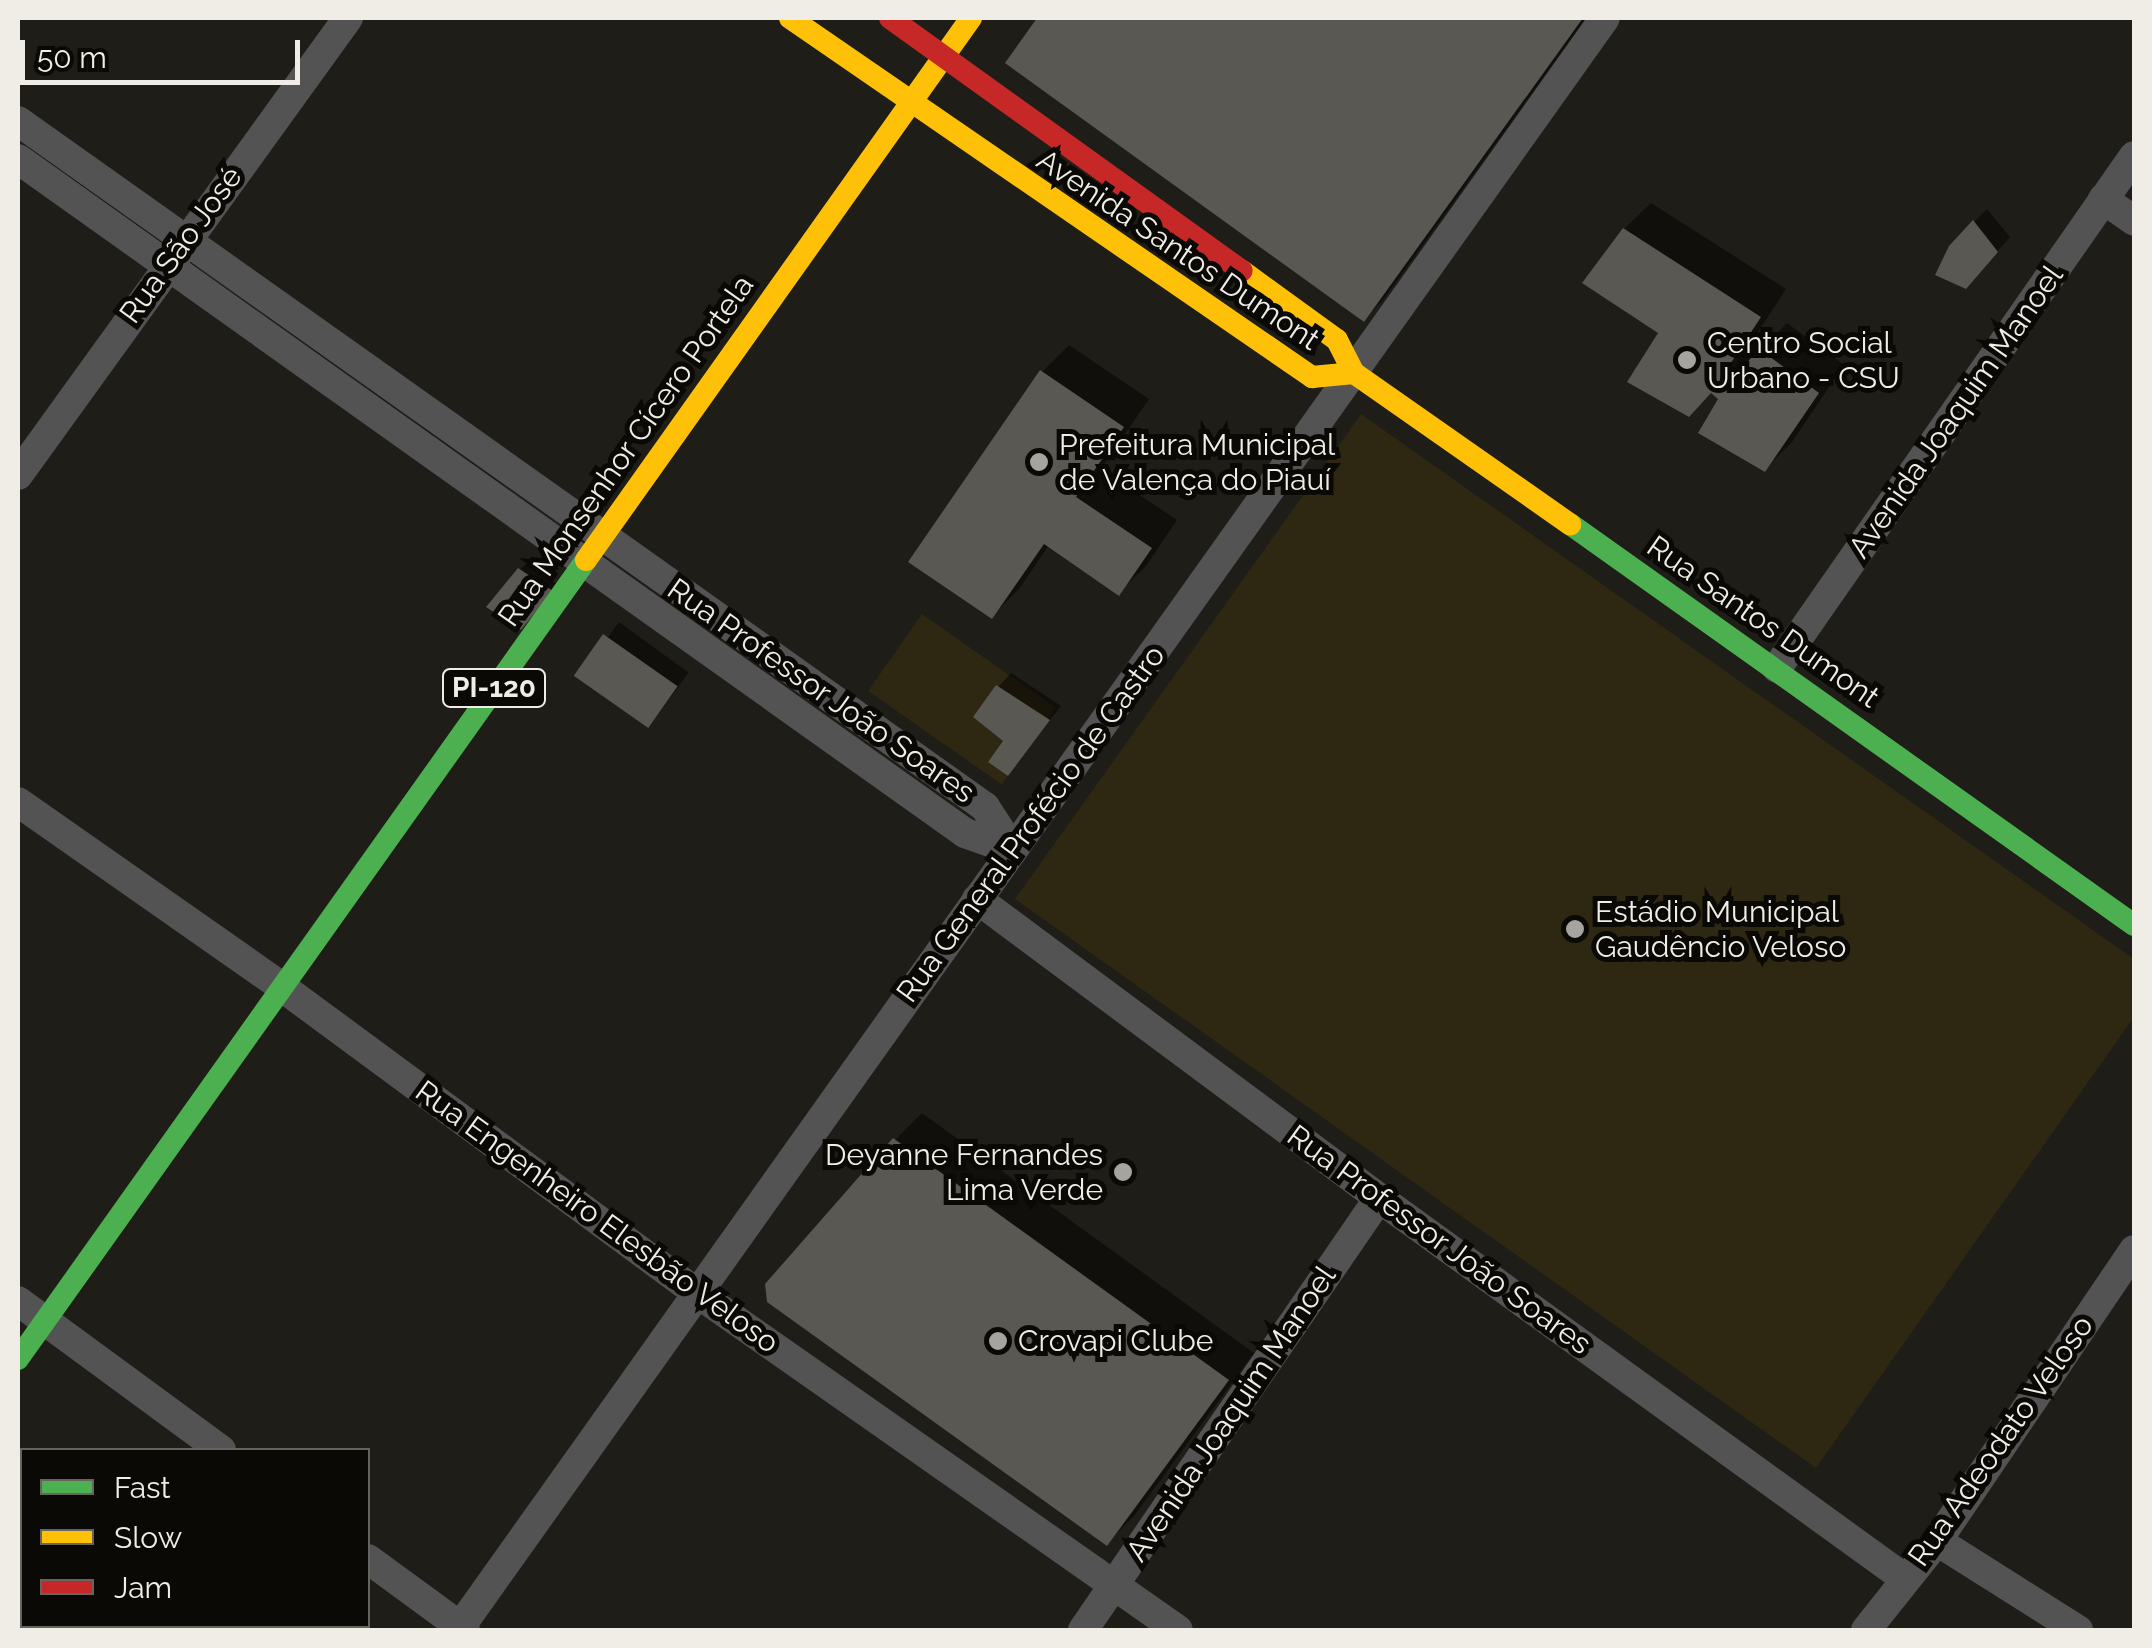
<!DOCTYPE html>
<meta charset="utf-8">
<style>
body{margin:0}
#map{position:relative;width:2152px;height:1648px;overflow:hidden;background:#1e1d18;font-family:Raleway,sans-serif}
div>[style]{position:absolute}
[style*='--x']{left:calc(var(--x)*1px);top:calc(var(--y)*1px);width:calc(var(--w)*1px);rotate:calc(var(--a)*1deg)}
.green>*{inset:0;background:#2e2712;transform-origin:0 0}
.shadow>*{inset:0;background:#0007;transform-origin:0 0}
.building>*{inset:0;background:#595853;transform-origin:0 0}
.street>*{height:30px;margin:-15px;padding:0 15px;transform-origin:15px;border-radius:15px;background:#535354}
.fast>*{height:22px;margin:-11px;padding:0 11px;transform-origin:11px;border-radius:11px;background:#4caf50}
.slow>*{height:22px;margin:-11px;padding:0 11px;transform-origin:11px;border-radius:11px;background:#ffc107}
.jam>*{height:22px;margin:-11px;padding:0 11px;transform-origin:11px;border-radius:11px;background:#c62828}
.dots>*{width:28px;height:28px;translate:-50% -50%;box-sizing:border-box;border:5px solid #0a0905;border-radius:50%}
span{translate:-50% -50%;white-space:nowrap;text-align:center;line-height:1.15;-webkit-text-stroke:10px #0a0905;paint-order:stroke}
.shield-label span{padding:2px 8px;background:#0a0905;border:2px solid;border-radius:8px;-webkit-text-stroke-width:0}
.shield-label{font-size:28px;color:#efede6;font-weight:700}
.street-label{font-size:30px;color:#efede6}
.poi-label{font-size:30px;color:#efede6}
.left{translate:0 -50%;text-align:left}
.right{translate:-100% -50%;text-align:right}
.frame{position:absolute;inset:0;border:20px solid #efede6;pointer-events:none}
.legend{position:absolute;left:20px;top:1448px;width:350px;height:180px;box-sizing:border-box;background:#0a0905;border:2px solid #66645f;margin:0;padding:12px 18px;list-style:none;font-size:30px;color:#efede6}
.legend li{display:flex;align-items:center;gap:20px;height:50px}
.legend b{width:50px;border:2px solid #66645f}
.scale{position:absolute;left:20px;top:40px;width:280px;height:45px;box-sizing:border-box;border:5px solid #efede6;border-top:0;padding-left:12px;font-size:30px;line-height:35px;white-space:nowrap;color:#efede6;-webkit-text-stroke:8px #0a0905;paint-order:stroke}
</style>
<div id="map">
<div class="green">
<i style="clip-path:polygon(1361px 414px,2134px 959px,2134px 1017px,1816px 1468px,1015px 899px)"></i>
<i style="left:922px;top:614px;width:163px;height:94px;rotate:35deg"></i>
</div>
<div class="shadow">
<i style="clip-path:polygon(1040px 18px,1586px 18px,1384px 299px,1364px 319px,1008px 62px)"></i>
<i style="clip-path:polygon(1651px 203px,1786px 289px,1750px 344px,1759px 352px,1787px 323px,1844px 365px,1792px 442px,1765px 469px,1721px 398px,1661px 332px,1624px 229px)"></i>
<i style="clip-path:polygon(1987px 209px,2010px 237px,1979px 272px,1974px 222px)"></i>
<i style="clip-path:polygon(1069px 345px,1149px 399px,1101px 469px,1177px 520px,1146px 566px,1119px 592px,1049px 545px,1019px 589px,992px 616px,1042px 372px)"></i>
<i style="clip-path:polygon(526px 564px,557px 584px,527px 621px,520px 569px)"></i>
<i style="left:619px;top:622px;width:86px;height:68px;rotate:36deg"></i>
<i style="clip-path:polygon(1011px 673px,1061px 706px,1008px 773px,998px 687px)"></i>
<i style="clip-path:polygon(922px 1113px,1254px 1353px,1134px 1516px,1107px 1543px,895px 1140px)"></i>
</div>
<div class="building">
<i style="clip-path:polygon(1037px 18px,1583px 18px,1364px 322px,1005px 63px)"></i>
<i style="clip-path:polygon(1973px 220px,1998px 252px,1966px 289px,1935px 275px,1949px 246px)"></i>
<i style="clip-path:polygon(1623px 228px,1761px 317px,1725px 372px,1734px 381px,1758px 348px,1819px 393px,1765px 472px,1698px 433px,1718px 399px,1711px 393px,1689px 417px,1627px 382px,1658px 333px,1582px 283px)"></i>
<i style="clip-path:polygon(1040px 370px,1124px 427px,1076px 497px,1152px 548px,1119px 596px,1044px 544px,992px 619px,908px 562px)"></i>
<i style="clip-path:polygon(518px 568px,553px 591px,521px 630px,486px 607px)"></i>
<i style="left:603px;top:634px;width:91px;height:51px;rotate:35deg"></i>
<i style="clip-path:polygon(996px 685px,1050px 720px,1008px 776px,988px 762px,1003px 741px,973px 717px)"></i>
<i style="clip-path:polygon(893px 1138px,1229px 1380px,1107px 1546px,767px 1302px,765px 1284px)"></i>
</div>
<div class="street">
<i style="--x:18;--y:121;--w:1186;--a:35.35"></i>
<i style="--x:985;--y:807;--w:51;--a:56.9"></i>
<i style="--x:18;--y:159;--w:1162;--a:35.44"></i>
<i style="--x:965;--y:833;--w:51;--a:19.5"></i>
<i style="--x:2103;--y:199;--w:38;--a:35"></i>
<i style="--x:18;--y:475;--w:564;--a:-54.17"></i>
<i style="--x:1777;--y:668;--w:624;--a:-55.11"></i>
<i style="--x:18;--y:802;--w:322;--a:35"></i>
<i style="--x:282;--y:987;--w:516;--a:36.4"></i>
<i style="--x:697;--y:1293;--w:587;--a:35.02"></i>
<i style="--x:977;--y:899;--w:501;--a:36.64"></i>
<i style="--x:1379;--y:1198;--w:648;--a:35.9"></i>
<i style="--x:18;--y:1301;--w:252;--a:36.3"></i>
<i style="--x:1937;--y:1541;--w:167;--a:32.3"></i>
<i style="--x:368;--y:1559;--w:120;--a:36.2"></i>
<i style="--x:458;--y:1630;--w:1978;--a:-54.57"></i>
<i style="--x:1083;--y:1630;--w:524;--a:-55.58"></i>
<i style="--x:1866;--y:1630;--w:114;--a:-51.4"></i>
<i style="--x:1937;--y:1541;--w:351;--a:-55.9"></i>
</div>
<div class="fast">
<i style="--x:1570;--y:524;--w:692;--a:35.41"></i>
<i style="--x:18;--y:1359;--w:980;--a:-54.59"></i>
</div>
<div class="slow">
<i style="--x:790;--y:18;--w:634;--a:34.52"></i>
<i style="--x:1312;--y:377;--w:42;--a:-5.4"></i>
<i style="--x:1242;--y:271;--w:117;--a:36"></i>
<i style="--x:1337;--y:340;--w:37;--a:63"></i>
<i style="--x:1354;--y:373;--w:264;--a:35"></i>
<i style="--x:586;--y:560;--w:665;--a:-54.61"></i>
</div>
<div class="jam">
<i style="--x:890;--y:18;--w:433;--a:35.7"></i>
</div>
<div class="dots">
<i style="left:1687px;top:360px;background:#a6a49e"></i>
<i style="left:1039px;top:462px;background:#a6a49e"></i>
<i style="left:1575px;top:929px;background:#a6a49e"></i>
<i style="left:1123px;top:1172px;background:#a6a49e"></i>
<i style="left:998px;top:1341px;background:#a6a49e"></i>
</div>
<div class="shield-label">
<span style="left:494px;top:688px">PI-120</span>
</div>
<div class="street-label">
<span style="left:181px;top:245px;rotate:-54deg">Rua São José</span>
<span style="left:1178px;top:250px;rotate:34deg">Avenida Santos Dumont</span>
<span style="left:1956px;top:412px;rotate:-55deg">Avenida Joaquim Manoel</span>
<span style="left:626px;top:451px;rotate:-55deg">Rua Monsenhor Cícero Portela</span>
<span style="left:1763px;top:622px;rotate:35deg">Rua Santos Dumont</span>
<span style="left:821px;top:691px;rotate:35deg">Rua Professor João Soares</span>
<span style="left:1031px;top:824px;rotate:-54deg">Rua General Profécio de Castro</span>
<span style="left:597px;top:1217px;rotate:36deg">Rua Engenheiro Elesbão Veloso</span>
<span style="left:1439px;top:1240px;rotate:36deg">Rua Professor João Soares</span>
<span style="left:1231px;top:1414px;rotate:-56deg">Avenida Joaquim Manoel</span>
<span style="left:2001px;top:1441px;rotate:-55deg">Rua Adeodato Veloso</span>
</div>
<div class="poi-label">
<span class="left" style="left:1707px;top:360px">Centro Social<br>Urbano - CSU</span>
<span class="left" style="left:1059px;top:462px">Prefeitura Municipal<br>de Valença do Piauí</span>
<span class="left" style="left:1595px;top:929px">Estádio Municipal<br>Gaudêncio Veloso</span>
<span class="right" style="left:1103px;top:1172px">Deyanne Fernandes<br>Lima Verde</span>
<span class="left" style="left:1018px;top:1341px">Crovapi Clube</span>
</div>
<div class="frame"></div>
<ul class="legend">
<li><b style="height:12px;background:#4caf50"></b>Fast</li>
<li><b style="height:12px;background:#ffc107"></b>Slow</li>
<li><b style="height:12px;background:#c62828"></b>Jam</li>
</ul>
<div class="scale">50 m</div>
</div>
